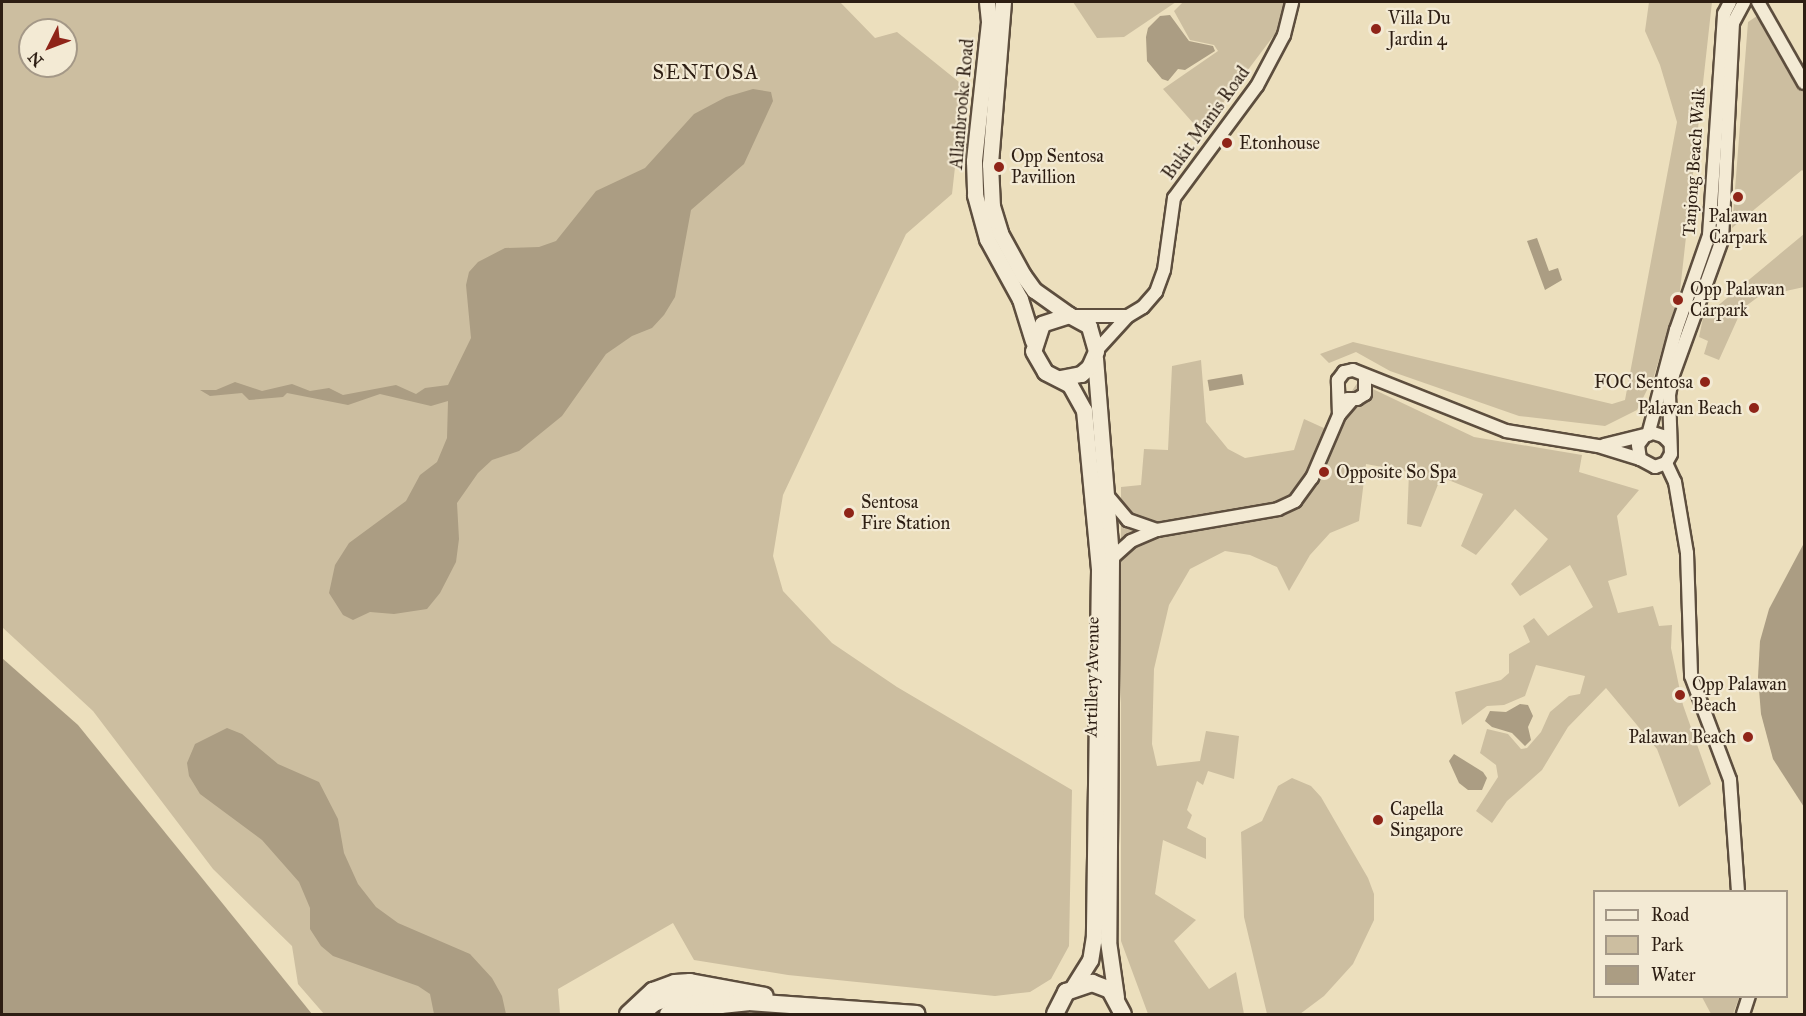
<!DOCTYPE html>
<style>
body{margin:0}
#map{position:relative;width:1806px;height:1016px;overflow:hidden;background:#ecdfbd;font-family:"IM FELL Great Primer",serif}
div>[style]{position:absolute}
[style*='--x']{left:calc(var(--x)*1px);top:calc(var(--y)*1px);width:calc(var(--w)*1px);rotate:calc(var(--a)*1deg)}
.green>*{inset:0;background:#ccbea0}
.water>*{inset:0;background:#ab9d83;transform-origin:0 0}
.roads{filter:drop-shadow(2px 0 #5d4e3e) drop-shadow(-2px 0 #5d4e3e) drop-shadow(0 2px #5d4e3e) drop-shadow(0 -2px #5d4e3e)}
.minor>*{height:12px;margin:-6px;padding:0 6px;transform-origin:6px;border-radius:6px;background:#f3ead4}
.tertiary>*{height:15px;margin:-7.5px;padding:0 7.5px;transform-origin:7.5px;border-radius:7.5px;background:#f3ead4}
.secondary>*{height:16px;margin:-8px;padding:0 8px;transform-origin:8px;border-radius:8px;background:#f3ead4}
.dots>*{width:16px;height:16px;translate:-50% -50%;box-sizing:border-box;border:3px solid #f3ead4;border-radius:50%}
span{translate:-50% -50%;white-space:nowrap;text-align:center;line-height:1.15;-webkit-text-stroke:4.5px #f3ead4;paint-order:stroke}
.poi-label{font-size:18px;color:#2d1e13}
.left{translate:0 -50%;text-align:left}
.right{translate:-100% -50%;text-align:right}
.street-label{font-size:18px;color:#2d1e13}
.neighbourhood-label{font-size:20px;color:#2d1e13;letter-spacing:1.5px}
.frame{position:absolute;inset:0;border:3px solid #2d1e13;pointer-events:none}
.legend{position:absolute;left:1593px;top:890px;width:195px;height:108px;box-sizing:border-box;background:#f3ead4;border:2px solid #a49887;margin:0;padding:8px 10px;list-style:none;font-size:18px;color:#2d1e13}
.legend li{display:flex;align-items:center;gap:12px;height:30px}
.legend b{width:30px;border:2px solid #a49887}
.north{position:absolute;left:18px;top:18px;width:60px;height:60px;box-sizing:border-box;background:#f3ead4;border:2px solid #a49887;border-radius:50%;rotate:228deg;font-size:16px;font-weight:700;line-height:24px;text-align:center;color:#2d1e13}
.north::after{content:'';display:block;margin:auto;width:21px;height:27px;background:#8f2418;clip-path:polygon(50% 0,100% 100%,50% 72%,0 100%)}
</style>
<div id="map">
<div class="green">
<i style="clip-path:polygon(evenodd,2px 2px,840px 2px,875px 38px,897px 32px,964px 86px,952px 194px,906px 234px,783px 495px,773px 556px,783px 591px,832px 643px,897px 687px,1072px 790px,1069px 946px,1051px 979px,1030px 992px,995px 996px,788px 975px,694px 960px,673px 923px,558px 989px,560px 1014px,324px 1014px,298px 984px,292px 946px,213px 869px,93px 711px,2px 627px,2px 2px,30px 30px,66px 30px,66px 66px,30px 66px,30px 30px)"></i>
<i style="clip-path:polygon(1073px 2px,1176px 2px,1124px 37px,1097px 38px)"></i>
<i style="clip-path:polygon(1183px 2px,1284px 2px,1278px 30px,1201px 132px,1163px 89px,1218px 51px,1214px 45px,1190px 40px,1174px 11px)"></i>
<i style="clip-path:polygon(1649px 2px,1712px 2px,1680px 291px,1654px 376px,1637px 410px,1605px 426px,1519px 416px,1390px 371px,1356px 352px,1329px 363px,1320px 354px,1353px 342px,1612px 404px,1625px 400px,1677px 122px,1660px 65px,1645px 31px)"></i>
<i style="clip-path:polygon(1763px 12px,1773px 15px,1804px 88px,1804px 172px,1802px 170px,1732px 228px,1748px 22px)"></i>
<i style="clip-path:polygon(1804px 234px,1804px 287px,1758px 297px,1742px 309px,1719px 360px,1704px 354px,1708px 341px,1699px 337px,1703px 318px)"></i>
<i style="clip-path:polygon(1201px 360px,1206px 422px,1228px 449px,1245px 458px,1294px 450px,1304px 419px,1326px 429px,1358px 382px,1474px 437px,1582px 455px,1579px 472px,1639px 490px,1617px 516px,1627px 575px,1608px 581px,1618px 613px,1653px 606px,1659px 626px,1672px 625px,1671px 648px,1683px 705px,1711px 784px,1679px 807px,1657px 749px,1606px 688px,1568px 727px,1542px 770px,1507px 801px,1492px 823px,1476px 811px,1498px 777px,1496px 765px,1480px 753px,1487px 729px,1508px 734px,1521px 749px,1527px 748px,1541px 732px,1550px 712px,1569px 696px,1580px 694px,1585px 676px,1536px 665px,1525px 696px,1504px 705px,1487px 706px,1462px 725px,1455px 692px,1501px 680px,1509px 673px,1509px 654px,1530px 642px,1523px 626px,1534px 618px,1548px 636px,1593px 607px,1570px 565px,1520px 596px,1511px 584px,1548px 539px,1515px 509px,1476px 555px,1461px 546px,1483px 494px,1441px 477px,1421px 527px,1407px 524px,1409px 472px,1366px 464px,1359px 521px,1330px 533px,1310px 555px,1289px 591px,1277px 567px,1250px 555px,1225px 551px,1190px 569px,1169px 605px,1154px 669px,1152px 744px,1157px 766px,1200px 761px,1206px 731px,1239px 736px,1234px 779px,1208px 771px,1203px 785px,1197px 781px,1187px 810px,1192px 815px,1187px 828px,1206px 838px,1206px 859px,1163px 840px,1155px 894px,1196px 920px,1174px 941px,1209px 989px,1236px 972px,1244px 1014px,1148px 1014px,1121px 941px,1121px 487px,1141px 485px,1144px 449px,1168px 450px,1172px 366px)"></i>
<i style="clip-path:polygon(1292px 778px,1311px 786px,1321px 797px,1368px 878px,1374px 894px,1374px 920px,1353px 964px,1324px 996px,1300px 1014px,1267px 1014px,1244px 917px,1241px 832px,1262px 821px,1278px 786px)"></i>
<i style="clip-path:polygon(1702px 997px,1739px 996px,1739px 998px,1733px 1014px,1711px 1014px)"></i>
</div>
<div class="water">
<i style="clip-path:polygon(1170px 15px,1189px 41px,1213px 46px,1215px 51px,1185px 70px,1178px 69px,1168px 81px,1162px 79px,1147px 61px,1146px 37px,1148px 28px,1160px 16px)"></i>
<i style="clip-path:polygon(753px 89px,771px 92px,773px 101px,744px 164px,691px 210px,675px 297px,664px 315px,652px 328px,632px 336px,606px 354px,562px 416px,519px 451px,492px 460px,478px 473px,457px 503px,459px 539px,456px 562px,440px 593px,427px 609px,394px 614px,370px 612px,353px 620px,343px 615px,329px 593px,335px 565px,349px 543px,406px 501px,420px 475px,437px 462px,447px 438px,448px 401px,431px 406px,380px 394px,348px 405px,287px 393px,283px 397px,249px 400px,242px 393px,210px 396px,200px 390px,216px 390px,235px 382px,262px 391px,292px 384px,310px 391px,329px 388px,343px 395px,396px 385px,416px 394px,425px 388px,448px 385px,471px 338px,466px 285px,469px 272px,478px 262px,505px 248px,539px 247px,556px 241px,596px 191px,645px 168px,694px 114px,726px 97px)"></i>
<i style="clip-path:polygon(1537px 238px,1549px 271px,1558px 268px,1562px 280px,1545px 290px,1527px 241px)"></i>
<i style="left:1242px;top:374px;width:11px;height:35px;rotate:80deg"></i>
<i style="clip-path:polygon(1804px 543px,1804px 807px,1773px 759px,1761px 714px,1758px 677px,1760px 641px,1769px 609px)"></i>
<i style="clip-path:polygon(2px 658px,78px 725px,312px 1014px,2px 1014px)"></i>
<i style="clip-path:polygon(1520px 704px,1528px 705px,1533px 716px,1528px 727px,1531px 740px,1525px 746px,1512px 733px,1492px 727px,1485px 721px,1490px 711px,1506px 712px)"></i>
<i style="clip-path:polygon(227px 728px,242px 734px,278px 764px,319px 782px,338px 819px,344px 853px,358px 884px,376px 907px,398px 923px,470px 954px,492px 978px,502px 996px,506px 1014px,434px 1014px,430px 994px,418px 986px,333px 956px,321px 946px,310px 929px,310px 908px,299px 882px,262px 840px,200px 794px,189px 776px,187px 763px,195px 744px)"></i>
<i style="clip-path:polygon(1454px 754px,1483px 772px,1487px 778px,1482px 790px,1468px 790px,1459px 783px,1449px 761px)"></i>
</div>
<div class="roads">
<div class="minor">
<i style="--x:1758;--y:2;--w:93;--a:60.4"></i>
<i style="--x:1075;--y:316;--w:53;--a:0"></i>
<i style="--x:1096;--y:351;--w:47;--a:-47.6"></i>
<i style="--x:1128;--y:316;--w:17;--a:-31"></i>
<i style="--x:1143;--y:307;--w:20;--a:-49"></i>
<i style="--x:1156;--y:292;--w:23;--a:-70"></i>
<i style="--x:1164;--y:270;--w:73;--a:-82.1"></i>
<i style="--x:1174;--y:198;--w:139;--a:-53.5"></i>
<i style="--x:1257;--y:86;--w:58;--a:-62.1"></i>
<i style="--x:1284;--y:35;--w:34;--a:-76"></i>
<i style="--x:1347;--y:399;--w:10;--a:0"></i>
<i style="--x:1357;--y:399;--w:9;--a:-32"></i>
<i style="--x:1365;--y:394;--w:17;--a:-90"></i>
<i style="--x:1339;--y:415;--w:35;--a:-92"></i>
<i style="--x:1338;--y:380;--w:10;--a:-53"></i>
<i style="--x:1344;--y:372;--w:9;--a:-13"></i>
<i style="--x:1353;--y:370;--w:165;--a:21.7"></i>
<i style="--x:1506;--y:431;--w:93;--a:9.3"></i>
<i style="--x:1598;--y:446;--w:44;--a:17.2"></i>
<i style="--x:1648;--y:435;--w:109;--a:-75.1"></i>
<i style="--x:1676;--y:330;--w:101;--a:-70.8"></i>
<i style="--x:1709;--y:235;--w:222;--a:-86.1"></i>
<i style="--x:1724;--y:14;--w:13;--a:-63"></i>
<i style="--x:1644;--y:437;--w:10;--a:127"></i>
<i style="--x:1638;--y:445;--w:14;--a:82"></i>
<i style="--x:1640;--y:459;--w:17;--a:28"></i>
<i style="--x:1655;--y:467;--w:12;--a:-20"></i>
<i style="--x:1666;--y:463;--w:10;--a:-61"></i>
<i style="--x:1671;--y:454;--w:59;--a:-91.9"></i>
<i style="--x:1669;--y:395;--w:20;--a:-79"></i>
<i style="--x:1673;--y:375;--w:144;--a:-70.1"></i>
<i style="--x:1722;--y:240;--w:217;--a:-87.1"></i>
<i style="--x:1733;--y:23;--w:24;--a:-62"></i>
<i style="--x:1604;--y:445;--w:50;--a:-13.8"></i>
<i style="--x:1653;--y:433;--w:10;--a:17"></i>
<i style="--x:1663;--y:436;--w:10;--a:45"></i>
<i style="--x:1666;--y:463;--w:21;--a:65"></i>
<i style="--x:1675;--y:482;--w:72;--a:80.4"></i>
<i style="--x:1687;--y:553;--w:123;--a:88.1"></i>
<i style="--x:1691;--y:676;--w:111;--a:69.4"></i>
<i style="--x:1730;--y:780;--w:112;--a:85.9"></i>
<i style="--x:1107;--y:495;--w:33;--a:50"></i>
<i style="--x:1128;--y:520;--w:31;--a:19"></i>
<i style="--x:1111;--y:559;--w:27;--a:-42"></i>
<i style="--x:1131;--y:541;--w:28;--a:-23"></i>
<i style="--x:1157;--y:530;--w:123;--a:-9.8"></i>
<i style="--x:1278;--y:509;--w:19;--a:-25"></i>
<i style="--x:1295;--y:501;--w:29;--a:-54"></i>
<i style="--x:1312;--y:478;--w:69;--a:-66.8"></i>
<i style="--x:1339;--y:415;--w:20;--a:-49"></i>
<i style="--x:1743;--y:1014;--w:19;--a:-72"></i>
</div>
<div class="tertiary">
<i style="--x:987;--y:2;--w:20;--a:84"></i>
<i style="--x:989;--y:22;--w:140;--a:96.2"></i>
<i style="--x:974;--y:161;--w:34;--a:88"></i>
<i style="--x:975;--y:195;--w:46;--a:74.7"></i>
<i style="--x:987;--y:239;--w:68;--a:61.2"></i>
<i style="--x:1020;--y:299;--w:44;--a:72.8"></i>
<i style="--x:1003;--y:2;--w:163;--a:94.6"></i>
<i style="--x:990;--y:164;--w:42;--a:87.3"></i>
<i style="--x:992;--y:206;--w:28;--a:73"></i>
<i style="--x:1000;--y:233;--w:48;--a:61.3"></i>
<i style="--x:1023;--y:275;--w:19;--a:54"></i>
<i style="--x:1034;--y:290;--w:43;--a:35.5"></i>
<i style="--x:1095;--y:358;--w:202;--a:85.4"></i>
<i style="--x:1111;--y:559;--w:382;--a:90.4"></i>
<i style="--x:1108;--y:941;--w:57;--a:81.9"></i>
<i style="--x:1060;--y:378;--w:21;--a:-11"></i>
<i style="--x:1081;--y:374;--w:11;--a:-41"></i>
<i style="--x:1089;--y:367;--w:17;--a:-66"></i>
<i style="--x:1096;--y:351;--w:26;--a:-106"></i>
<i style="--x:1089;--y:326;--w:23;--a:-151"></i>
<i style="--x:1069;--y:315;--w:28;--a:162"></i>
<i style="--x:1042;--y:324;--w:28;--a:108"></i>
<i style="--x:1033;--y:351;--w:24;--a:60"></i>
<i style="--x:1045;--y:372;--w:28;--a:27"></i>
<i style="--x:1070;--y:385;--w:29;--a:61"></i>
<i style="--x:1084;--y:410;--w:161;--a:84.6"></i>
<i style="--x:1099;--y:570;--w:366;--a:90.8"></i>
<i style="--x:1094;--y:936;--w:24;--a:99"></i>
<i style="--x:1090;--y:960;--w:31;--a:122"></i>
</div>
<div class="secondary">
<i style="--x:628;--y:1014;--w:34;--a:-43"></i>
<i style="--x:653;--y:991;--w:23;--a:-20"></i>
<i style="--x:675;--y:983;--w:15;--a:-4"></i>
<i style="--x:690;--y:982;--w:76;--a:10.6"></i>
<i style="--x:641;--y:1014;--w:17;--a:-40"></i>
<i style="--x:654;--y:1003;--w:45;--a:-19.7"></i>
<i style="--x:668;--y:1014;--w:41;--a:-22.8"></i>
<i style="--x:706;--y:998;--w:17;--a:-3"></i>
<i style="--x:696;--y:1014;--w:27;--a:-20"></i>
<i style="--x:721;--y:1005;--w:27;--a:-6"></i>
<i style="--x:748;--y:1002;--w:169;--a:4.1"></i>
<i style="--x:1055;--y:1014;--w:25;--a:-63"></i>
<i style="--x:1066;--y:992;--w:28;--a:-19"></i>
<i style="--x:1092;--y:983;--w:19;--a:21"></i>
<i style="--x:1110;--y:990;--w:27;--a:62"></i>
</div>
</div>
<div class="dots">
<i style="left:1376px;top:29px;background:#8f2418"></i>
<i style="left:1227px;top:143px;background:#8f2418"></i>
<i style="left:999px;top:167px;background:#8f2418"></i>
<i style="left:1738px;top:197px;background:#8f2418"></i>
<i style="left:1678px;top:300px;background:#8f2418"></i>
<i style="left:1705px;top:382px;background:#8f2418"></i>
<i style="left:1754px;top:408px;background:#8f2418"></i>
<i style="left:1324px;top:472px;background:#8f2418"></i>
<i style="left:849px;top:513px;background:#8f2418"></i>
<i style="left:1680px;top:695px;background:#8f2418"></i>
<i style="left:1748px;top:737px;background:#8f2418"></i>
<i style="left:1378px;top:820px;background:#8f2418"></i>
</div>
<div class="poi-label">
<span class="left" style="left:1388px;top:29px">Villa Du<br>Jardin 4</span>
<span class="left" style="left:1239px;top:143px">Etonhouse</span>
<span class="left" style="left:1011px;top:167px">Opp Sentosa<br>Pavillion</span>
<span style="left:1738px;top:227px">Palawan<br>Carpark</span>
<span class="left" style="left:1690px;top:300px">Opp Palawan<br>Carpark</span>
<span class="right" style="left:1693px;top:382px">FOC Sentosa</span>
<span class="right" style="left:1742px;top:408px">Palavan Beach</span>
<span class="left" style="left:1336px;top:472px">Opposite So Spa</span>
<span class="left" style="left:861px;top:513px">Sentosa<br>Fire Station</span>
<span class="left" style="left:1692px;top:695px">Opp Palawan<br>Beach</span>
<span class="right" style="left:1736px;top:737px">Palawan Beach</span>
<span class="left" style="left:1390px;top:820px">Capella<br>Singapore</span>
</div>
<div class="street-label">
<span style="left:962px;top:104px;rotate:-85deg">Allanbrooke Road</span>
<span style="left:1206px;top:123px;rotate:-54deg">Bukit Manis Road</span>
<span style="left:1694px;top:162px;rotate:-86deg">Tanjong Beach Walk</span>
<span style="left:1092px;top:677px;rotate:-89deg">Artillery Avenue</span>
</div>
<div class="neighbourhood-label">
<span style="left:706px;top:72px">SENTOSA</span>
</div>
<div class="frame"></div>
<ul class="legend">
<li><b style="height:8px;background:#f3ead4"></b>Road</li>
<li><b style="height:16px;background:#ccbea0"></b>Park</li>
<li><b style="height:16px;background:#ab9d83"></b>Water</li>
</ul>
<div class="north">N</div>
</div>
